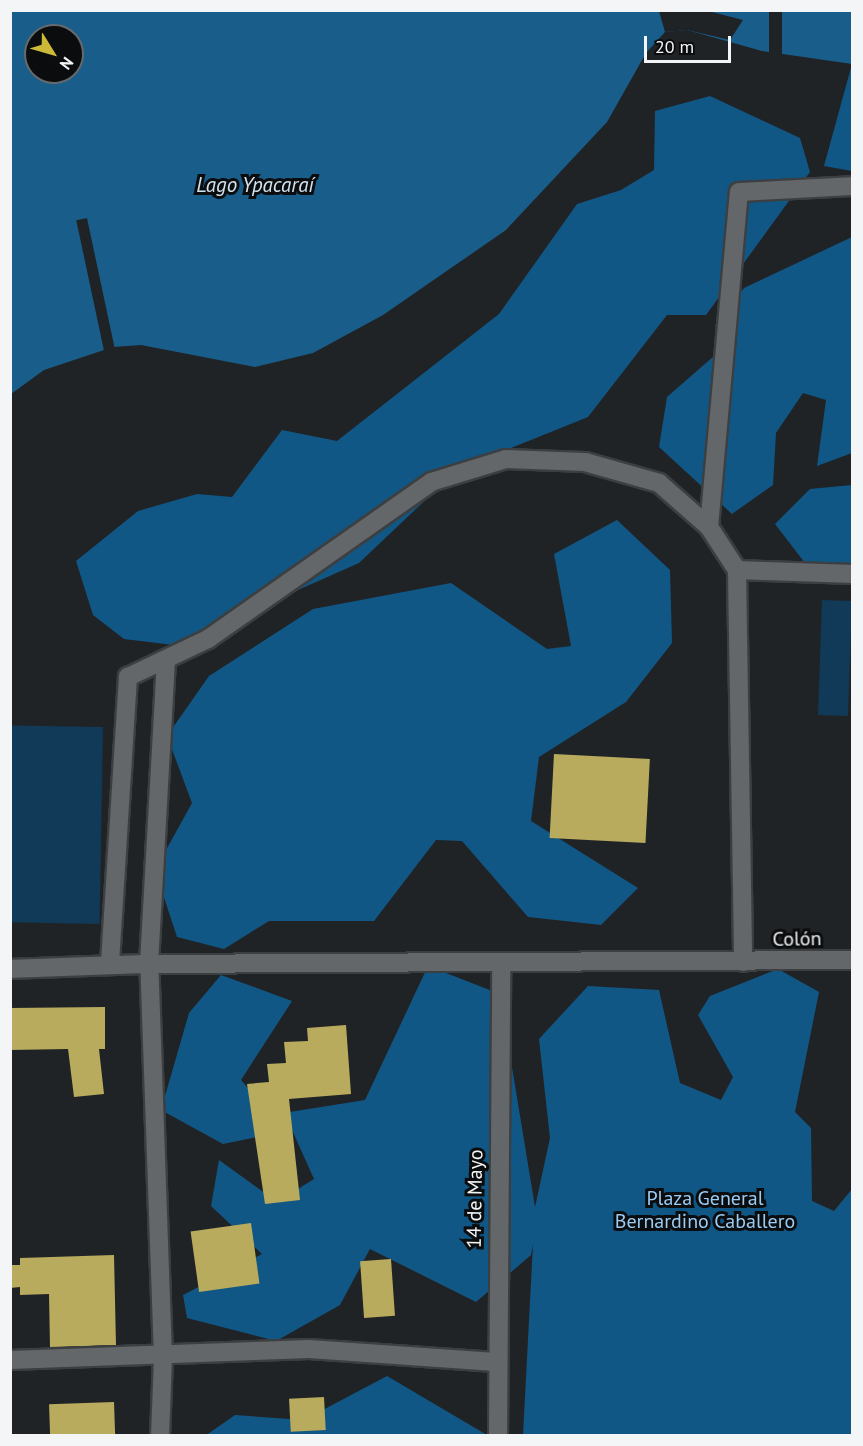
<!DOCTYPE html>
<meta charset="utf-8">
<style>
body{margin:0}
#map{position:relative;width:863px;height:1446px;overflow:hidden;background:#202325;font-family:"PT Sans",sans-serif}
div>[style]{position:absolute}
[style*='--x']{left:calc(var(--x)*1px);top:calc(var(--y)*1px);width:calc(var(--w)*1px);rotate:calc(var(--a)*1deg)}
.green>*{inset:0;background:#103a57;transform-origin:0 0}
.forest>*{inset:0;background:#115785}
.water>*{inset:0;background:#195d8b}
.pier>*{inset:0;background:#202325;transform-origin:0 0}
.building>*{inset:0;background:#b8ab5e;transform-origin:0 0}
.roads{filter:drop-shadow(2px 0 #3c3f41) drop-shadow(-2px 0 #3c3f41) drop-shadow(0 2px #3c3f41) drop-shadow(0 -2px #3c3f41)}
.minor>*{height:18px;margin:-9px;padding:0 9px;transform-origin:9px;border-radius:9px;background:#63676a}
span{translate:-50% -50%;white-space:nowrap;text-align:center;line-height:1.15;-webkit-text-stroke:6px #0a0c0d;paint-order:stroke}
.street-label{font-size:20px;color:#f3f5f7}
.park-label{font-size:20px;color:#9accf5}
.water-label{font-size:21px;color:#d1e2f0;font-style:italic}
.frame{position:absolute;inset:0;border:12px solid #f3f5f7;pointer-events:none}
.north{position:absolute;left:24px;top:24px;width:60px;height:60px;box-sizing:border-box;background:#0a0c0d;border:2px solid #67696b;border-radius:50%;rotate:127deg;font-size:16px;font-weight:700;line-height:24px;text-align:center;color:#f3f5f7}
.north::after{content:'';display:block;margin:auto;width:21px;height:27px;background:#cdb938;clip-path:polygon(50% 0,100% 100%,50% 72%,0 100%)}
.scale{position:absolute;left:644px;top:36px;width:87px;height:27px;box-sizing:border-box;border:3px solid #f3f5f7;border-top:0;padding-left:8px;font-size:18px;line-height:21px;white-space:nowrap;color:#f3f5f7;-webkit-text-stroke:4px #0a0c0d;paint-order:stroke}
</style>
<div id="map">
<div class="green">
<i style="left:822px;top:600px;width:30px;height:115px;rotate:2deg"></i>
<i style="left:103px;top:727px;width:197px;height:92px;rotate:91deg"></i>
</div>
<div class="forest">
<i style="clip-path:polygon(852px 64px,852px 171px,824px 166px)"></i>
<i style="clip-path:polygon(710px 96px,800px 138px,810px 172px,706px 315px,667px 315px,588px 417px,457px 470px,359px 563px,174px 645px,124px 639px,93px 615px,76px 561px,138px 511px,197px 494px,232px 497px,282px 430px,337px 441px,499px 314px,577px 204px,621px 190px,654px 170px,655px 111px)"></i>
<i style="clip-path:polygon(852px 237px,852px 453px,817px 466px,826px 400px,803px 393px,776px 433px,773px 485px,732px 514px,659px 447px,667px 397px,722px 349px,715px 325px,744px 288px)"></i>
<i style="clip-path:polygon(852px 485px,852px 564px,815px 576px,775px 524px,810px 489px)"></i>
<i style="clip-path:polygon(617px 520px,670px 570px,672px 643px,626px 702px,539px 757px,531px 821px,638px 888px,601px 925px,528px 917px,462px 841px,436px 840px,374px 921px,269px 921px,224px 949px,177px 937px,155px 870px,192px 803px,167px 736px,209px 676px,313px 609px,451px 583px,547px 649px,571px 646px,554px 554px)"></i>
<i style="clip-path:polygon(428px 966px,500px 994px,535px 1207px,550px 1138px,539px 1039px,588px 986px,659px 990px,680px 1083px,721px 1100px,733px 1077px,698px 1015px,710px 996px,778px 969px,819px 992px,795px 1112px,811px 1128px,812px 1201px,834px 1211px,852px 1189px,852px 1435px,523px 1435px,533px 1244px,531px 1255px,476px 1302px,370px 1249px,340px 1305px,276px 1341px,187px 1318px,183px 1295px,262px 1254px,211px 1206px,219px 1160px,277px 1202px,314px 1179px,292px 1130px,223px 1144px,161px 1110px,189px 1013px,221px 975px,292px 1001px,241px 1080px,271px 1115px,365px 1100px)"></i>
<i style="clip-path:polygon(387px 1376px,487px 1435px,205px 1436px,235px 1415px,304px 1420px)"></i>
</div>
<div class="water">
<i style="clip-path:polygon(evenodd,11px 11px,852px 11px,852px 64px,762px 51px,687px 30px,665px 32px,646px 53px,607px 122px,506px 230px,383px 315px,313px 353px,255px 367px,141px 345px,113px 347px,44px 370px,11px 394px,11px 11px,36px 36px,72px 36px,72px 72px,36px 72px,36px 36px)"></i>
</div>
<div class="pier">
<i style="clip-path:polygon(659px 11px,708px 11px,743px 20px,730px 40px,687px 30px,665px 32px)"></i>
<i style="left:769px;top:11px;width:13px;height:44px"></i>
<i style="left:87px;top:218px;width:135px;height:11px;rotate:78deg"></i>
</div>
<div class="building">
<i style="left:554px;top:754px;width:96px;height:84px;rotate:3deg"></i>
<i style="clip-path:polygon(105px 1007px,105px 1049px,99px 1049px,104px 1094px,74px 1097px,68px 1049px,10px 1050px,10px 1008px)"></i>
<i style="clip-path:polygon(346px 1025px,351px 1094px,289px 1099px,300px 1200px,265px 1204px,247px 1084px,269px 1082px,267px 1064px,286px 1063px,284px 1042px,308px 1041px,307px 1028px)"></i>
<i style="left:251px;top:1223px;width:61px;height:61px;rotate:82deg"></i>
<i style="clip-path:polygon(114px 1255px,116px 1345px,50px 1347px,49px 1294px,20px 1295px,20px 1287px,10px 1288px,10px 1265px,20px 1265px,20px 1258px)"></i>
<i style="left:391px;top:1259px;width:57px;height:31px;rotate:86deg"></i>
<i style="left:324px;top:1397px;width:33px;height:35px;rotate:87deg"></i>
<i style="left:114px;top:1402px;width:34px;height:65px;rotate:88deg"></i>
</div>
<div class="roads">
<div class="minor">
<i style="--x:709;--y:527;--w:336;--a:-84.9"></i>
<i style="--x:739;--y:192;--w:113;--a:-3"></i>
<i style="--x:737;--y:570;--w:115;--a:2"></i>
<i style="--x:110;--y:963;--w:287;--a:-86.4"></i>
<i style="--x:128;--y:677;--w:89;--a:-25.4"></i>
<i style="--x:208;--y:639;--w:273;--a:-35.1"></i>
<i style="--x:431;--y:482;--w:78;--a:-17"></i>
<i style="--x:506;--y:459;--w:79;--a:2.2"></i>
<i style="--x:585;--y:462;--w:77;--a:15.8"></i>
<i style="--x:659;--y:483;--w:67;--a:41.3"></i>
<i style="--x:709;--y:527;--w:51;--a:56.9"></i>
<i style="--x:737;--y:570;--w:392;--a:89.1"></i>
<i style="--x:10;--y:969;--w:139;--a:-2.1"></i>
<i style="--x:149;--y:964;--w:303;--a:-86.8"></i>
<i style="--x:10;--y:1360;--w:299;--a:-2.1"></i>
<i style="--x:309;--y:1349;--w:187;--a:4"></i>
<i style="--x:160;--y:1436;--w:79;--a:-87.8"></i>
<i style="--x:163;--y:1357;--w:393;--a:-92"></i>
<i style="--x:149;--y:964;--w:703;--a:-0.33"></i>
<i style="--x:498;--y:1436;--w:474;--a:-89.6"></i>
</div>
</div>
<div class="street-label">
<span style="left:797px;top:939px;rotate:-1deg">Colón</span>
<span style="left:475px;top:1199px;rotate:-89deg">14 de Mayo</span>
</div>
<div class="park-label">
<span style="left:705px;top:1210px">Plaza General<br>Bernardino Caballero</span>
</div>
<div class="water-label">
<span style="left:255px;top:185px">Lago Ypacaraí</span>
</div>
<div class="frame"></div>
<div class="north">N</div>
<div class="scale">20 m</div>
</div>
